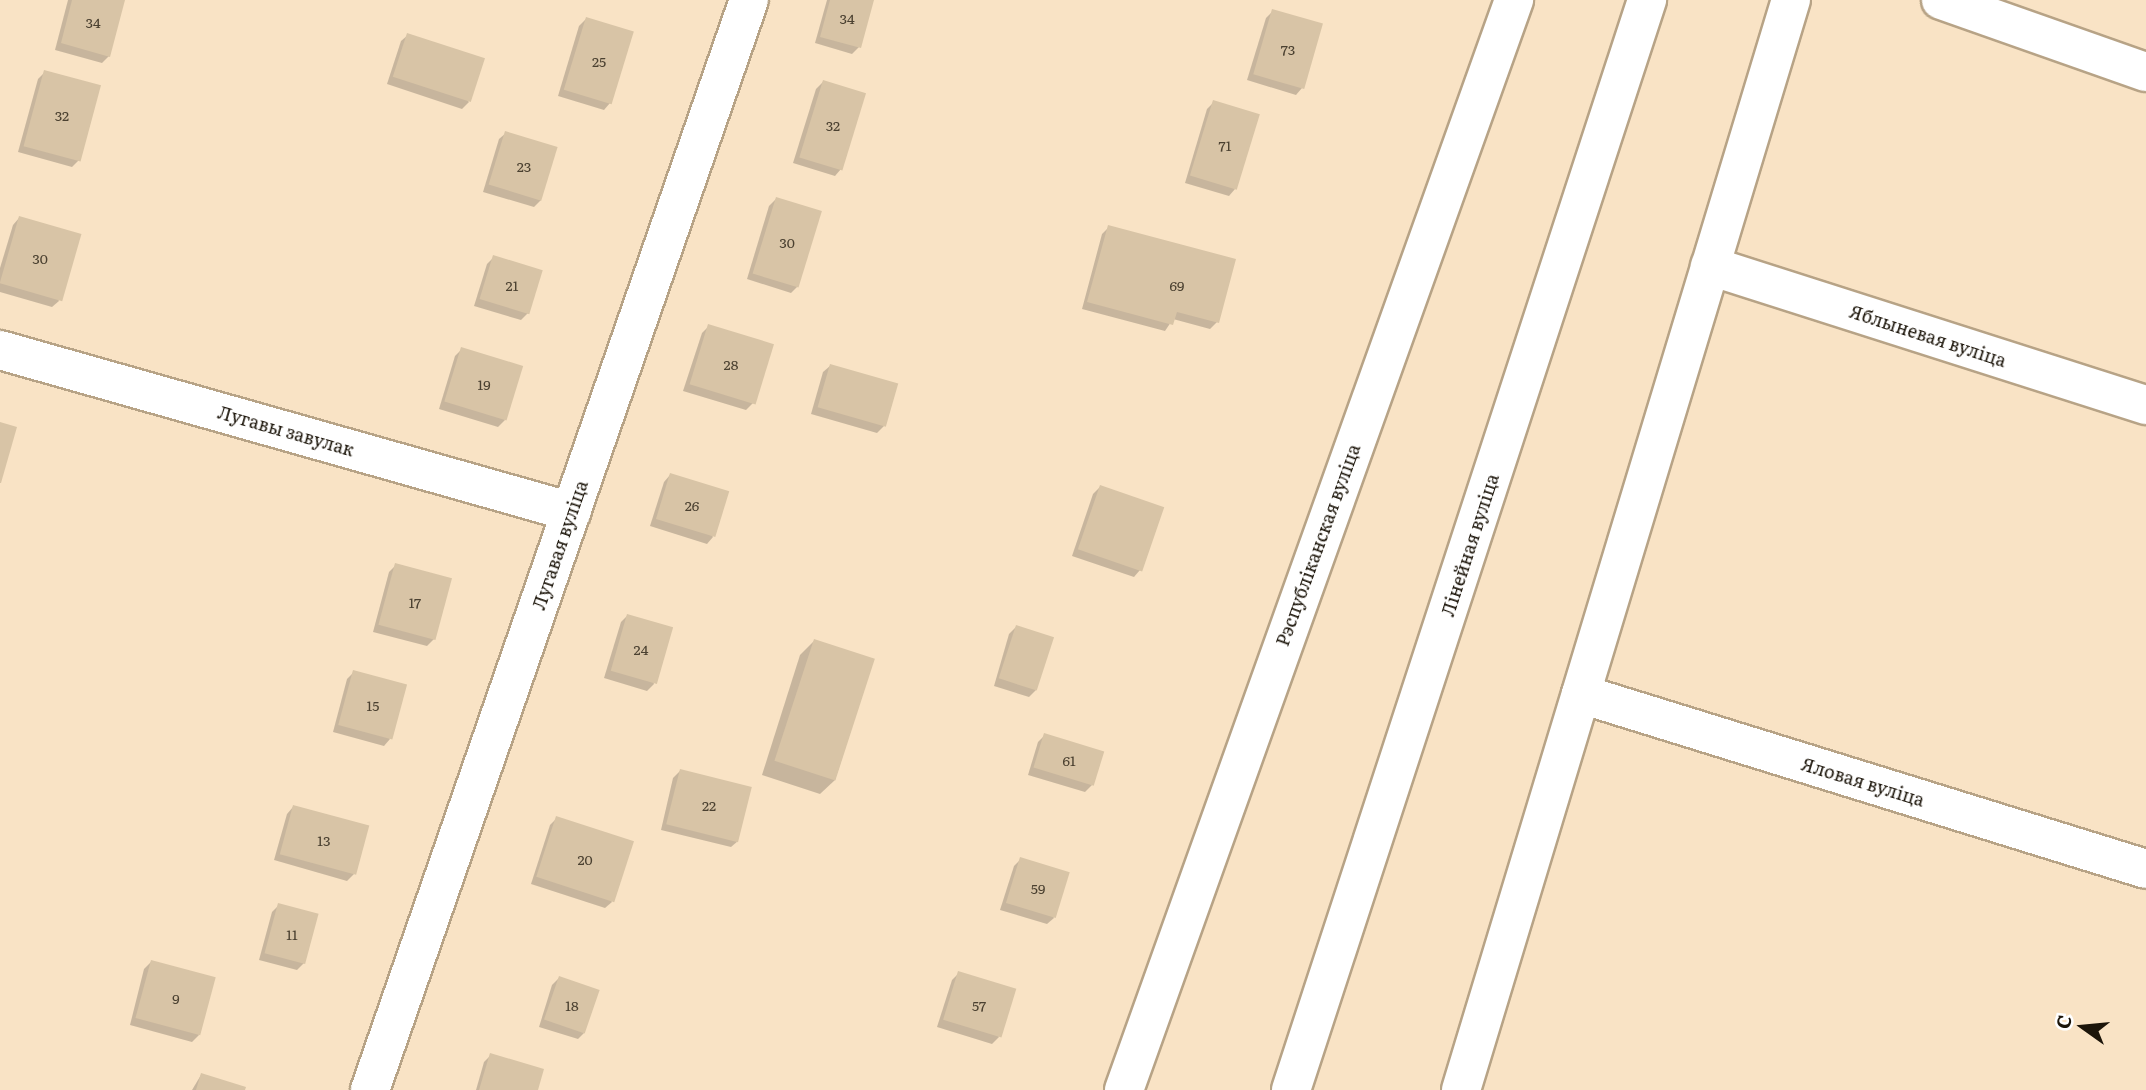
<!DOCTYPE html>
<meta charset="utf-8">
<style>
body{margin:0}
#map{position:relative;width:2146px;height:1090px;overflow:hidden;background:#f9e3c5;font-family:Literata,serif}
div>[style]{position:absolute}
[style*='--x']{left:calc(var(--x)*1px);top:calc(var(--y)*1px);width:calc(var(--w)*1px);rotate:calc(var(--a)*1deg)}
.shadow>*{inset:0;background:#0003}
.building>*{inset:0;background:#d8c4a6;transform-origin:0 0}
.roads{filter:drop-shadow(2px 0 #b7a386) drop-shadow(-2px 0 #b7a386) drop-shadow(0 2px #b7a386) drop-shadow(0 -2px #b7a386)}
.minor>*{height:38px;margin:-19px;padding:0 19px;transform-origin:19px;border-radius:19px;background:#fff}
span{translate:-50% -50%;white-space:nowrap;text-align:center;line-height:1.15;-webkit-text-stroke:5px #fff;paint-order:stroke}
.number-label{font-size:14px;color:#4b4131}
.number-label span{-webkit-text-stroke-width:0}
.street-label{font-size:18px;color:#1c150a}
.north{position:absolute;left:2048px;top:992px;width:70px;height:70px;-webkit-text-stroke:5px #fff;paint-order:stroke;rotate:285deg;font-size:19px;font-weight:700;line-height:28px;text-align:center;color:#1c150a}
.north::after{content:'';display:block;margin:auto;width:24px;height:32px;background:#1c150a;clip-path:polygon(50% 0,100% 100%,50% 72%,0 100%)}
</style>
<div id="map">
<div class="shadow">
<i style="clip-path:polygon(68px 0,124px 0,109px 56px,102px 63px,55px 50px)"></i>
<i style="clip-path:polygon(827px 0,872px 0,859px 47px,852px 54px,815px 43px)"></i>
<i style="clip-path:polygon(1273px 11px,1302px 88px,1296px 95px,1247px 80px,1266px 18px)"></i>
<i style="clip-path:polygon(586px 19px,610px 103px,604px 110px,558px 96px,579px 26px)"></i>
<i style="clip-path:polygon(408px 35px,469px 102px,462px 109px,387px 84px,401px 41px)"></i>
<i style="clip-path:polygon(45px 72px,79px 160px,72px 167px,18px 152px,38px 79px)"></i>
<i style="clip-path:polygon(823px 82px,841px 169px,835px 176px,793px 163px,816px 89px)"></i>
<i style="clip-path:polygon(1214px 102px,1235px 189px,1229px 196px,1185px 183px,1207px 109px)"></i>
<i style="clip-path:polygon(506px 133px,541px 200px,534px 207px,483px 192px,499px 139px)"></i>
<i style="clip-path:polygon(776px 199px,798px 286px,791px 293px,747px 279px,769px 206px)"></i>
<i style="clip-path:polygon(19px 218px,59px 301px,52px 307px,0 292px,0 268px,13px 225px)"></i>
<i style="clip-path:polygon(1109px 227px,1217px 322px,1210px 329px,1173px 319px,1165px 331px,1082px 309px,1102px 234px)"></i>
<i style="clip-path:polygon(494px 257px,528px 313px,521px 320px,474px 306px,487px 264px)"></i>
<i style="clip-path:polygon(709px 326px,753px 403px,746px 410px,683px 391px,702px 333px)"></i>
<i style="clip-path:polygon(462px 349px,505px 420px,498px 427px,439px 409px,455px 356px)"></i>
<i style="clip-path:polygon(830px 366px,884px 426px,877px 433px,811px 414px,823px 372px)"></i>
<i style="clip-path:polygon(670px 475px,713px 537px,707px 544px,650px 526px,664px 482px)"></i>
<i style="clip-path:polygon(1100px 487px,1140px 570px,1134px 577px,1072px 556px,1093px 494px)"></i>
<i style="clip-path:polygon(396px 565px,434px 639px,427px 646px,373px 632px,389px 572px)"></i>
<i style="clip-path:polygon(628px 615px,654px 684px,647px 691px,604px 678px,621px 622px)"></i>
<i style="clip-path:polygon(1016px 627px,1036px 690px,1029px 697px,994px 686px,1009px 634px)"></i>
<i style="clip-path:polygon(814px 641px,873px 660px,835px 780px,820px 794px,762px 775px,800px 655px)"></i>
<i style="clip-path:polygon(354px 672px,390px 739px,384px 746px,333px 732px,347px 679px)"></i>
<i style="clip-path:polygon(1045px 735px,1092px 785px,1085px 792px,1028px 775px,1038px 742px)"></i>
<i style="clip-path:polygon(680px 771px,738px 841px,731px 847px,661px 830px,673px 778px)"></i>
<i style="clip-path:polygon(293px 807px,354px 874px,347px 881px,274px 860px,287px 814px)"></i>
<i style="clip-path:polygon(557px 818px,612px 902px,605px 908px,531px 884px,550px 825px)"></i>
<i style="clip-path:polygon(1021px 859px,1054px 918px,1047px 924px,1000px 910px,1014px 866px)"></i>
<i style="clip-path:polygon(279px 905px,304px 963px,297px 970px,259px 960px,272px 912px)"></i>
<i style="clip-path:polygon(151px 962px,199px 1035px,192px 1042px,130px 1025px,144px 969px)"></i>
<i style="clip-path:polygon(959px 973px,999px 1037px,992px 1044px,937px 1027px,952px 980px)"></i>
<i style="clip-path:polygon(559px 978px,585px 1032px,578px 1039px,539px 1027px,552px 985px)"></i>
<i style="clip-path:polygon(491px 1055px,536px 1090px,476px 1090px,484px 1062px)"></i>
<i style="clip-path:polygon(201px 1075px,243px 1090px,192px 1090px)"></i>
</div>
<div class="building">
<i style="clip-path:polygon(72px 0,125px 0,110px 57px,61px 43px)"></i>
<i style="clip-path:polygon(830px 0,874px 0,861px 48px,820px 37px)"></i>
<i style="left:1272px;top:9px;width:53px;height:68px;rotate:16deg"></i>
<i style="left:586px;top:17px;width:50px;height:76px;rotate:17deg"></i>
<i style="left:407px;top:33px;width:82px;height:46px;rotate:18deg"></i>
<i style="left:44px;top:70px;width:59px;height:79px;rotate:15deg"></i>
<i style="left:823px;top:80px;width:45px;height:81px;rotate:17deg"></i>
<i style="left:1213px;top:100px;width:49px;height:79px;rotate:17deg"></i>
<i style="left:505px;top:131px;width:55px;height:56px;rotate:17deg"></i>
<i style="left:776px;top:197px;width:48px;height:80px;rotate:17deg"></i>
<i style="left:19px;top:216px;width:65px;height:70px;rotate:16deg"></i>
<i style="clip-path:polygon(1108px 225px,1236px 259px,1219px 323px,1177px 312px,1173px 325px,1087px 302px)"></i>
<i style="left:493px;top:255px;width:52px;height:46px;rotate:17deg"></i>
<i style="left:708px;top:324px;width:69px;height:63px;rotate:17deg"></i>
<i style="left:461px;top:347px;width:65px;height:57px;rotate:17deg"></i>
<i style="left:830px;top:364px;width:71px;height:45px;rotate:16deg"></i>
<i style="clip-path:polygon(0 422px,17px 427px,1px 483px,0 483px)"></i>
<i style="left:670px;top:473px;width:62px;height:48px;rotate:17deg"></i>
<i style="left:1100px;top:485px;width:68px;height:68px;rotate:19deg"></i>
<i style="left:395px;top:563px;width:59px;height:64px;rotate:15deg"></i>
<i style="left:627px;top:614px;width:48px;height:59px;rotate:16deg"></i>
<i style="left:1016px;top:625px;width:40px;height:56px;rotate:18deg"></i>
<i style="left:814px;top:639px;width:64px;height:128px;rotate:18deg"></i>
<i style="left:353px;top:670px;width:56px;height:57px;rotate:15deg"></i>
<i style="left:1044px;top:733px;width:63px;height:36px;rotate:17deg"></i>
<i style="left:680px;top:769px;width:74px;height:57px;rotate:14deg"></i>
<i style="left:293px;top:805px;width:79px;height:51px;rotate:15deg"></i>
<i style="left:556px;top:816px;width:82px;height:64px;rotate:18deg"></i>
<i style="left:1020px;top:857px;width:52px;height:48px;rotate:17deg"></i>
<i style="left:278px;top:903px;width:42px;height:52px;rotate:15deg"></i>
<i style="left:151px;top:960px;width:67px;height:60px;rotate:15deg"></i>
<i style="left:958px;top:971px;width:61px;height:51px;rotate:17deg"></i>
<i style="left:559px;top:976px;width:43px;height:46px;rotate:19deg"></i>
<i style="clip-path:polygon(490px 1053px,544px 1069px,538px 1090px,479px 1090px)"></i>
<i style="clip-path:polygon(201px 1073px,246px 1087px,245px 1090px,196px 1090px)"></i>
</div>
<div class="roads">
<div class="minor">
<i style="--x:1941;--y:0;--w:217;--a:19.4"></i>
<i style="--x:1710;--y:266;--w:458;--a:17.7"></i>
<i style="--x:0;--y:350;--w:594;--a:15.81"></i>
<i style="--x:1581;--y:694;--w:591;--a:17.21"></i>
<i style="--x:370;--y:1090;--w:1154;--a:-70.83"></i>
<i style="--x:1124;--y:1090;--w:1158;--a:-70.31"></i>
<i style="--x:1291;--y:1090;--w:1147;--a:-71.91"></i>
<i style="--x:1461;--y:1090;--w:1139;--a:-73.16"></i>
</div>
</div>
<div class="number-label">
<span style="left:847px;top:18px">34</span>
<span style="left:93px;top:22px">34</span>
<span style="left:1288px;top:49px">73</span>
<span style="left:599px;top:61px">25</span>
<span style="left:62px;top:115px">32</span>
<span style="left:833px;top:125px">32</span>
<span style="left:1225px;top:145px">71</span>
<span style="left:524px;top:166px">23</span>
<span style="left:787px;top:242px">30</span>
<span style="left:40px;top:258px">30</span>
<span style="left:512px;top:285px">21</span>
<span style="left:1177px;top:285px">69</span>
<span style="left:731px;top:364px">28</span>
<span style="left:484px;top:384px">19</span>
<span style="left:692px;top:505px">26</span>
<span style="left:415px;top:602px">17</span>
<span style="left:641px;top:649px">24</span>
<span style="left:373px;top:705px">15</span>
<span style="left:1069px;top:760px">61</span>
<span style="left:709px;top:805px">22</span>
<span style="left:324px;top:840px">13</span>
<span style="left:585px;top:859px">20</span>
<span style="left:1038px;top:888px">59</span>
<span style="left:292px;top:934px">11</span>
<span style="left:176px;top:998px">9</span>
<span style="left:572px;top:1005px">18</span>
<span style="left:979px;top:1005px">57</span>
</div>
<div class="street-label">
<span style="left:1928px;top:336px;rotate:18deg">Яблыневая вуліца</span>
<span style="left:286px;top:431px;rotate:16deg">Лугавы завулак</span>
<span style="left:560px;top:545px;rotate:-71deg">Лугавая вуліца</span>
<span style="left:1318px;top:545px;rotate:-70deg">Рэспубліканская вуліца</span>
<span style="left:1470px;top:545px;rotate:-72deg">Лінейная вуліца</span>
<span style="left:1863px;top:782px;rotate:17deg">Яловая вуліца</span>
</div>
<div class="north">С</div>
</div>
